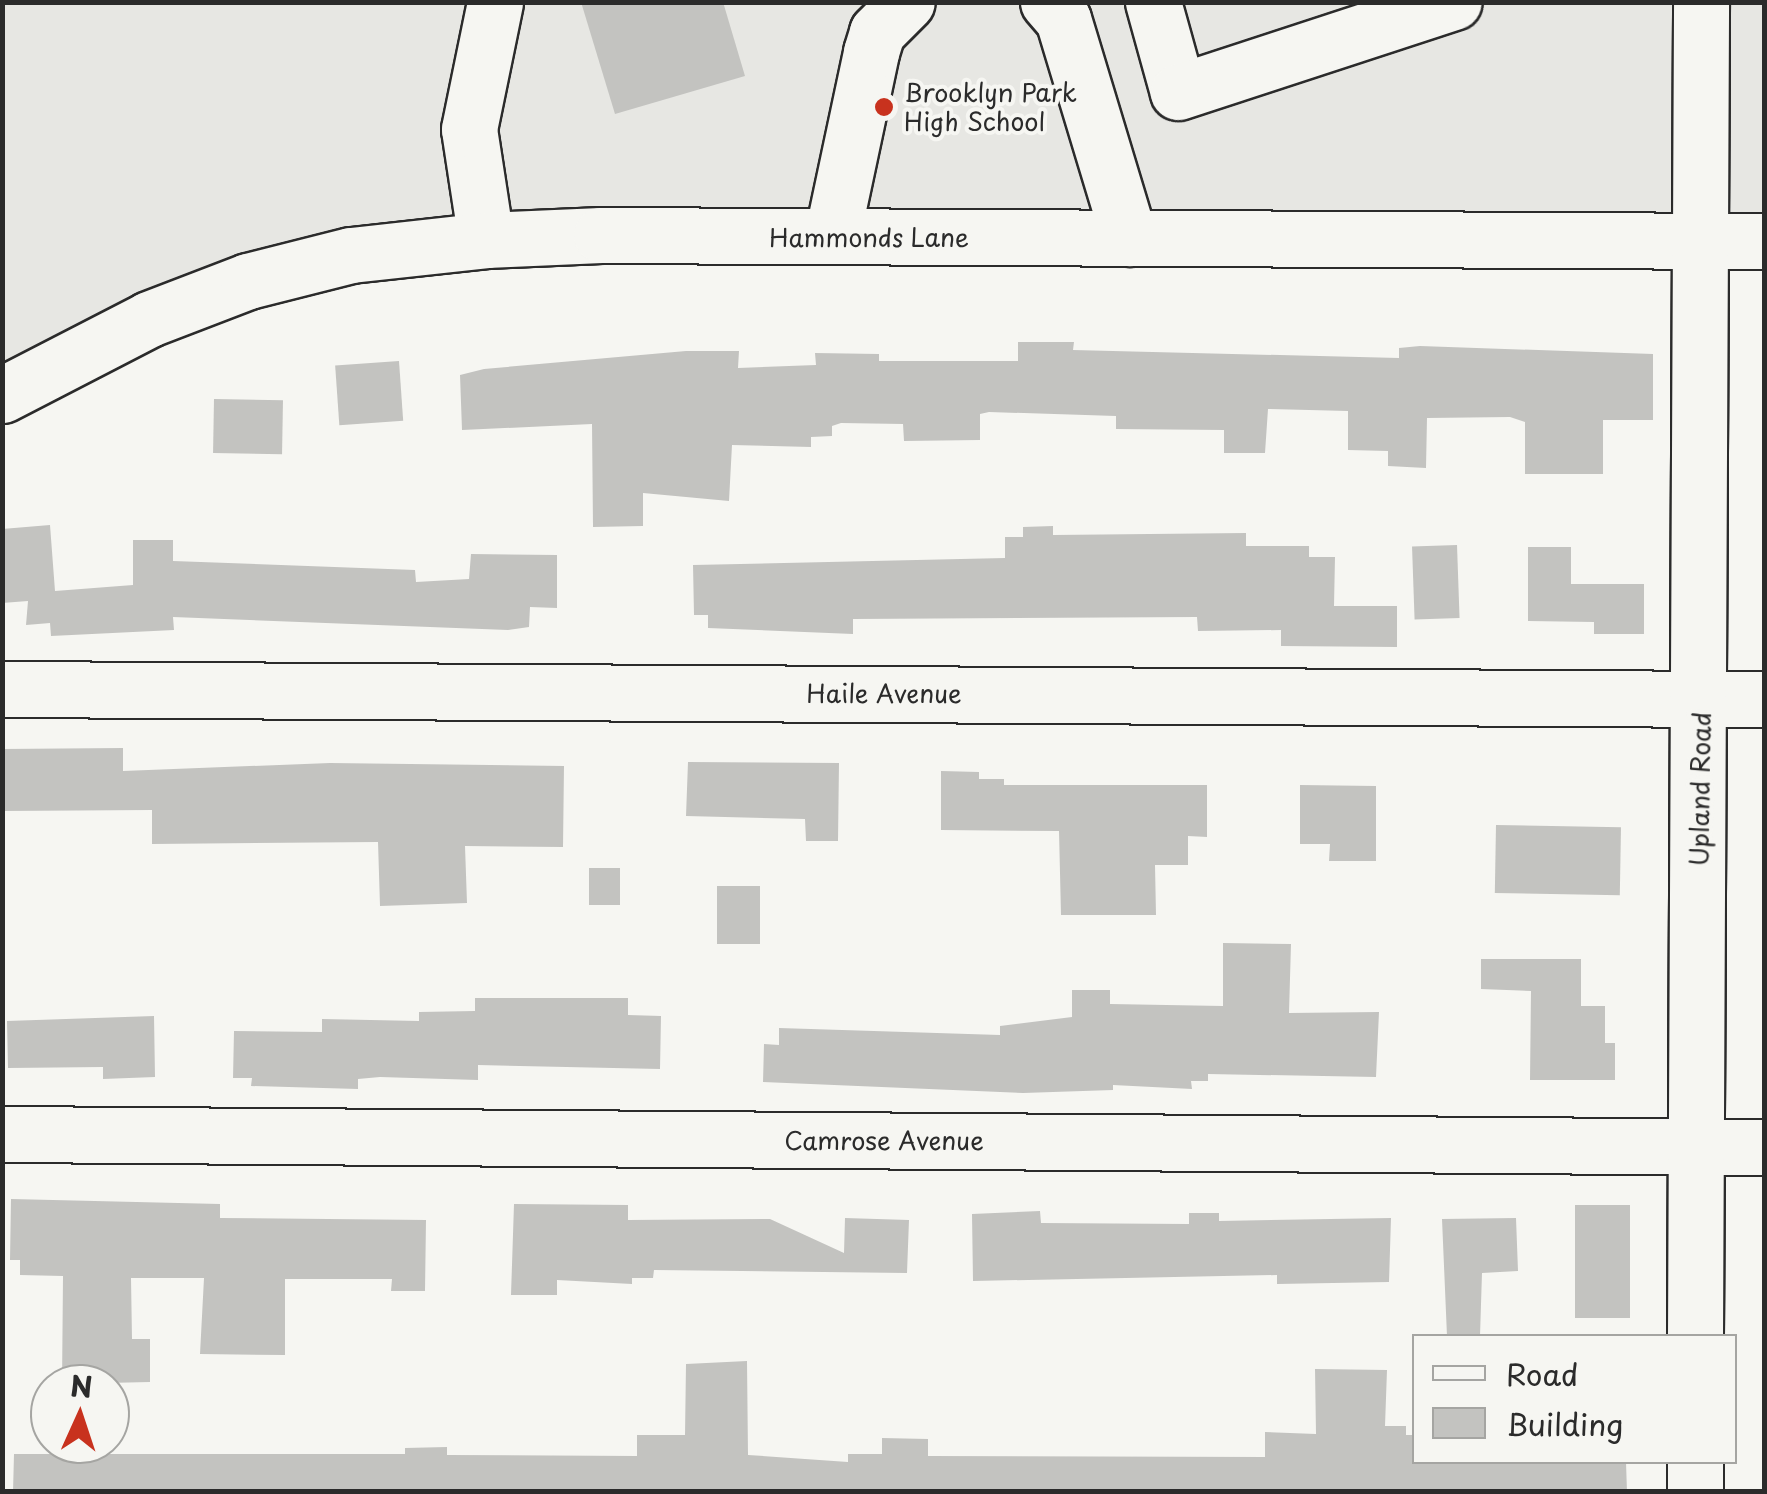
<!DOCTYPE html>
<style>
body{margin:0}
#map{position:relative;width:1767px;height:1494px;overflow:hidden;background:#f6f6f2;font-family:"Playpen Sans",sans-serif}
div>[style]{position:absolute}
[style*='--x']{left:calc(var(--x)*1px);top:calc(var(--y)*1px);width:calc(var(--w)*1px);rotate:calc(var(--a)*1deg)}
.built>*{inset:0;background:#e7e7e3}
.building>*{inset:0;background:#c3c3c0;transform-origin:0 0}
.roads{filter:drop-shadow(2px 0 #2b2b2b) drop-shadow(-2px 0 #2b2b2b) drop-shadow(0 2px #2b2b2b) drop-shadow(0 -2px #2b2b2b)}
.minor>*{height:55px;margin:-27.5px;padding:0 27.5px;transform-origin:27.5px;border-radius:27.5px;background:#f6f6f2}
.dots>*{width:28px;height:28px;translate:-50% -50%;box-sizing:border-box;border:5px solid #f6f6f2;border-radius:50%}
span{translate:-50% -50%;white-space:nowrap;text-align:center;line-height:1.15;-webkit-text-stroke:8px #f6f6f2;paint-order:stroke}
.poi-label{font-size:25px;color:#2b2b2b}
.left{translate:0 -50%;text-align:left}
.street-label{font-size:25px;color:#2b2b2b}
.frame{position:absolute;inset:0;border:5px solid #2b2b2b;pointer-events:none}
.legend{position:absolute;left:1412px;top:1334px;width:325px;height:130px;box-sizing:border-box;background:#f6f6f2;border:2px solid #a5a5a2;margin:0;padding:12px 18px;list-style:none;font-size:30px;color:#2b2b2b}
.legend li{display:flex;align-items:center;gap:20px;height:50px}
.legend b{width:50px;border:2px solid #a5a5a2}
.north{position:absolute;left:30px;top:1364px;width:100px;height:100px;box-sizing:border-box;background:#f6f6f2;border:2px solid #a5a5a2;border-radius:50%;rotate:3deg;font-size:28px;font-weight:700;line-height:40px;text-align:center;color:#2b2b2b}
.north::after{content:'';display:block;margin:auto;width:35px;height:45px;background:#c8321e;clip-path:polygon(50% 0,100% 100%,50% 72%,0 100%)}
</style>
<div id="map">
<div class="built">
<i style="clip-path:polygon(3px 3px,1764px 3px,1764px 215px,619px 211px,3px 364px)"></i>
</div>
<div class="building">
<i style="clip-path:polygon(581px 2px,723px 2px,745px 76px,615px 114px)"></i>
<i style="clip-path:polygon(1018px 342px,1074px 342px,1073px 350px,1399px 358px,1399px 348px,1420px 346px,1653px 354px,1653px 420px,1603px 420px,1603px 474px,1525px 474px,1525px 422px,1510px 417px,1427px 418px,1426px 468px,1388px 466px,1388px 451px,1348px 450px,1348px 411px,1268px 409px,1265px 453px,1224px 453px,1224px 430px,1116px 429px,1116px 416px,989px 412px,980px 414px,980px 440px,904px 441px,903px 424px,841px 423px,832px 426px,832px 436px,811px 437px,811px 447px,732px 445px,729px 501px,643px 493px,643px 526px,593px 527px,592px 424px,462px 430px,460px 375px,484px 369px,686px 351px,739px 351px,738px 368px,816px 365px,815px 353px,879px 354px,879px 361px,1018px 361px)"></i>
<i style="left:399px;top:361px;width:60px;height:64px;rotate:86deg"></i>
<i style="left:214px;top:399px;width:69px;height:54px;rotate:1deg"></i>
<i style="clip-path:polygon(50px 525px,55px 591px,133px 585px,133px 540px,173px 540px,173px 561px,415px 570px,416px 582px,469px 579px,471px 554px,557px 555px,557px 608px,530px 607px,529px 627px,508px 630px,173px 617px,174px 630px,51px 636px,50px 623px,26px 625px,28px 601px,2px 603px,2px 529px)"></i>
<i style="clip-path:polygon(1053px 526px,1053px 535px,1246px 533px,1246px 546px,1309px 546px,1309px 557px,1335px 557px,1334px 606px,1397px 606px,1397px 647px,1281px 646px,1281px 630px,1198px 631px,1197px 617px,853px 619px,853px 634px,708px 628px,708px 615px,694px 615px,693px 565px,1005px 558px,1005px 537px,1023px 537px,1023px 527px)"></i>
<i style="left:1457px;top:545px;width:73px;height:45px;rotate:88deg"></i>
<i style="clip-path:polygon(1528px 547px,1571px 547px,1571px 584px,1644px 584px,1644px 634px,1594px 634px,1594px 622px,1528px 621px)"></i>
<i style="clip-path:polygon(123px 748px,123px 771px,330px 763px,564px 766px,563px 847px,465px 846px,467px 903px,380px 906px,378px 842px,152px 844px,152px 810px,2px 811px,2px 749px)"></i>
<i style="clip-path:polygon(688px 762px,839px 763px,838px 841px,806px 841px,805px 819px,686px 816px)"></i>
<i style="clip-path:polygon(941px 771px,979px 772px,979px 779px,1004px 779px,1004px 785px,1207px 785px,1207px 837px,1188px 836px,1188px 865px,1155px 865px,1156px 915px,1061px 915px,1059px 831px,941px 830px)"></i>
<i style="clip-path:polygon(1300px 785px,1376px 786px,1376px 861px,1329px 861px,1330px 844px,1300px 844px)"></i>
<i style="left:1496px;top:825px;width:125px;height:68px;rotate:1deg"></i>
<i style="left:589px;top:868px;width:31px;height:37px"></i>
<i style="left:717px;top:886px;width:43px;height:58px"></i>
<i style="clip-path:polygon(1223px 943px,1291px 944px,1289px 1013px,1379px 1012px,1376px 1077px,1208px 1074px,1208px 1081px,1191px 1081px,1192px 1089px,1113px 1085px,1113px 1090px,1023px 1093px,763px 1082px,764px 1044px,779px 1045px,779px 1028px,1000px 1035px,1000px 1026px,1072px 1017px,1072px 990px,1110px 990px,1110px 1004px,1223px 1006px)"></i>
<i style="clip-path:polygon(1481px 959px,1581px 959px,1581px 1006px,1605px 1006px,1605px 1043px,1615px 1043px,1615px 1080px,1530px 1080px,1531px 991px,1481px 989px)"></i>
<i style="clip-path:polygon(475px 998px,628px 998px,628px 1015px,661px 1016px,660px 1069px,478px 1065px,478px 1080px,380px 1077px,358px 1079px,358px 1089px,251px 1086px,252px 1078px,233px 1078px,234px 1031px,322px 1032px,322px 1019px,419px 1021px,419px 1012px,475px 1011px)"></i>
<i style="clip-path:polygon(154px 1016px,155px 1077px,103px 1079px,103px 1067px,8px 1068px,7px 1021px)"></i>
<i style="clip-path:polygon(11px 1199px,220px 1204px,220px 1218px,426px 1220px,425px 1291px,391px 1291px,392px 1279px,285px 1279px,285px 1355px,200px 1354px,204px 1278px,131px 1278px,132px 1339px,150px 1339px,150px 1382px,62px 1384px,63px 1276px,20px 1275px,20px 1260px,10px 1260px)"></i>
<i style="clip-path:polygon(514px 1204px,628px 1205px,628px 1220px,770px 1219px,844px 1253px,845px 1218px,909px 1220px,907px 1273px,654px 1270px,653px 1278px,632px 1278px,632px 1284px,557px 1280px,557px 1295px,511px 1295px)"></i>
<i style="left:1630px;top:1205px;width:113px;height:55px;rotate:90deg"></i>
<i style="clip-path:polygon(1040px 1211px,1041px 1223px,1189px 1224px,1189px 1213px,1219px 1213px,1219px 1221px,1391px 1218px,1389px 1282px,1277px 1284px,1277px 1275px,973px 1281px,972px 1214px)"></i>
<i style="clip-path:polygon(1516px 1218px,1518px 1271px,1482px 1273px,1480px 1336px,1447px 1336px,1442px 1219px)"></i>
<i style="clip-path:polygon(747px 1361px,748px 1455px,848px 1462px,848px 1454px,882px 1454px,882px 1438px,928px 1439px,928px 1456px,1265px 1457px,1265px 1432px,1316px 1434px,1315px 1369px,1387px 1370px,1385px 1426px,1406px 1426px,1406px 1435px,1414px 1435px,1414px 1462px,1626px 1462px,1627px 1492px,13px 1492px,14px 1454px,405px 1454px,405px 1448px,447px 1447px,447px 1455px,637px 1456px,637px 1435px,685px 1435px,686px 1364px)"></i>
</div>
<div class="roads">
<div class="minor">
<i style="--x:1048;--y:2;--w:23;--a:49"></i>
<i style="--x:1063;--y:19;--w:229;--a:73.2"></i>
<i style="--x:1153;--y:2;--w:93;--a:74.5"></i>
<i style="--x:1178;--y:92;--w:290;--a:-18.1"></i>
<i style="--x:832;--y:236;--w:188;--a:-78"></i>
<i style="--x:871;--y:52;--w:21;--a:-73"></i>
<i style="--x:877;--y:32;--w:42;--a:-45"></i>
<i style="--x:486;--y:240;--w:112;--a:-98.7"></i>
<i style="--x:469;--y:129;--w:130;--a:-78.4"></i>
<i style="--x:2;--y:395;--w:165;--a:-27.3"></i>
<i style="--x:149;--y:319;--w:106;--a:-21"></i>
<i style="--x:248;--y:281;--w:106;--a:-14.2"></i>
<i style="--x:351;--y:255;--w:136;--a:-6.3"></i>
<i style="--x:486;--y:240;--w:115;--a:-2.5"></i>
<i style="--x:601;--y:235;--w:1163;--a:0.3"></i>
<i style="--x:2;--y:689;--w:1762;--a:0.33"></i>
<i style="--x:2;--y:1134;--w:1762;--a:0.42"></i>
<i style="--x:1695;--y:1336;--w:1334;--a:-89.74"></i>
<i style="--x:1695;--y:1462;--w:30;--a:90"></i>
</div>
</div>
<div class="dots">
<i style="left:884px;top:107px;background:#c8321e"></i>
</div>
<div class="poi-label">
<span class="left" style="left:904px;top:107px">Brooklyn Park<br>High School</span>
</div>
<div class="street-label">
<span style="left:869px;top:237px">Hammonds Lane</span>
<span style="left:884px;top:693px">Haile Avenue</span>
<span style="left:1700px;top:789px;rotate:-89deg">Upland Road</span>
<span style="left:884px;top:1140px">Camrose Avenue</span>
</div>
<div class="frame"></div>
<ul class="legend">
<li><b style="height:12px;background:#f6f6f2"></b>Road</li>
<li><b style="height:28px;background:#c3c3c0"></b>Building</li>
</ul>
<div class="north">N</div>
</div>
